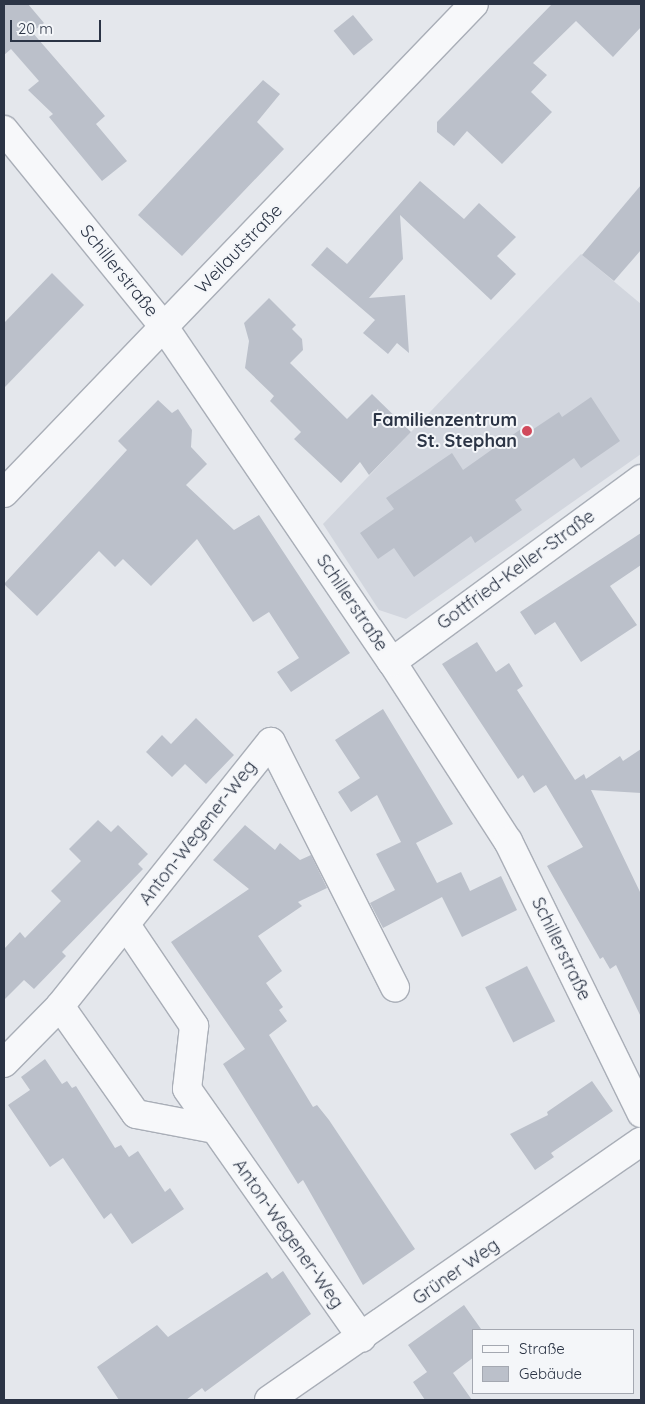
<!DOCTYPE html>
<meta charset="utf-8">
<style>
body{margin:0}
#map{position:relative;width:645px;height:1404px;overflow:hidden;background:#e4e7ec;font-family:Quicksand,sans-serif}
div>[style]{position:absolute}
[style*='--x']{left:calc(var(--x)*1px);top:calc(var(--y)*1px);width:calc(var(--w)*1px);rotate:calc(var(--a)*1deg)}
.built>*{inset:0;background:#d2d6de}
.building>*{inset:0;background:#bbc0ca;transform-origin:0 0}
.roads{filter:drop-shadow(1px 0 #a9aeb7) drop-shadow(-1px 0 #a9aeb7) drop-shadow(0 1px #a9aeb7) drop-shadow(0 -1px #a9aeb7)}
.minor>*{height:28px;margin:-14px;padding:0 14px;transform-origin:14px;border-radius:14px;background:#f7f8fa}
.dots>*{width:14px;height:14px;translate:-50% -50%;box-sizing:border-box;border:2px solid #f4f6f9;border-radius:50%}
span{translate:-50% -50%;white-space:nowrap;text-align:center;line-height:1.15;-webkit-text-stroke:4px #f4f6f9;paint-order:stroke}
.street-label{font-size:18px;color:#2b3445}
.poi-label{font-size:18px;color:#2b3445;font-weight:700}
.right{translate:-100% -50%;text-align:right}
.frame{position:absolute;inset:0;border:5px solid #2b3445;pointer-events:none}
.legend{position:absolute;left:472px;top:1329px;width:162px;height:65px;box-sizing:border-box;background:#f4f6f9;border:1px solid #a4a8b1;margin:0;padding:6px 9px;list-style:none;font-size:15px;color:#2b3445}
.legend li{display:flex;align-items:center;gap:10px;height:25px}
.legend b{width:25px;border:1px solid #a4a8b1}
.scale{position:absolute;left:10px;top:20px;width:91px;height:22px;box-sizing:border-box;border:2px solid #2b3445;border-top:0;padding-left:6px;font-size:15px;line-height:18px;white-space:nowrap;color:#2b3445;-webkit-text-stroke:4px #f4f6f9;paint-order:stroke}
</style>
<div id="map">
<div class="built">
<i style="clip-path:polygon(581px 254px,641px 304px,641px 454px,406px 619px,379px 610px,323px 524px)"></i>
</div>
<div class="building">
<i style="clip-path:polygon(4px 4px,28px 4px,44px 23px,32px 32px,105px 116px,96px 124px,127px 161px,102px 181px,49px 117px,53px 114px,28px 90px,39px 81px,11px 49px,4px 55px)"></i>
<i style="clip-path:polygon(552px 4px,641px 4px,641px 27px,613px 57px,576px 21px,533px 63px,547px 75px,531px 92px,552px 112px,502px 164px,467px 131px,454px 146px,437px 132px,437px 122px)"></i>
<i style="left:353px;top:15px;width:32px;height:25px;rotate:51deg"></i>
<i style="clip-path:polygon(263px 80px,280px 94px,257px 122px,284px 149px,182px 256px,138px 215px)"></i>
<i style="clip-path:polygon(420px 181px,464px 219px,479px 203px,516px 237px,497px 256px,516px 274px,491px 300px,400px 215px,403px 259px,369px 298px,405px 295px,409px 353px,397px 343px,388px 354px,363px 333px,375px 320px,311px 265px,327px 247px,347px 264px)"></i>
<i style="clip-path:polygon(641px 185px,641px 250px,614px 281px,582px 255px)"></i>
<i style="clip-path:polygon(52px 273px,84px 305px,4px 388px,4px 323px)"></i>
<i style="clip-path:polygon(269px 298px,296px 325px,292px 329px,302px 339px,303px 350px,290px 363px,347px 419px,372px 394px,411px 432px,369px 475px,360px 462px,341px 483px,294px 439px,301px 432px,270px 401px,274px 396px,245px 368px,249px 341px,244px 323px)"></i>
<i style="clip-path:polygon(591px 397px,620px 441px,581px 468px,574px 458px,515px 500px,522px 510px,475px 543px,471px 536px,414px 577px,394px 548px,378px 559px,360px 533px,394px 509px,386px 498px,452px 453px,463px 470px,528px 424px,532px 430px,559px 412px,562px 417px)"></i>
<i style="clip-path:polygon(158px 400px,172px 413px,178px 409px,192px 430px,191px 447px,207px 464px,186px 485px,234px 530px,259px 515px,350px 653px,291px 692px,277px 672px,299px 658px,269px 612px,253px 622px,197px 539px,151px 586px,123px 559px,115px 567px,99px 551px,37px 616px,4px 584px,127px 450px,118px 441px)"></i>
<i style="clip-path:polygon(641px 533px,641px 565px,610px 586px,637px 625px,581px 662px,555px 622px,535px 635px,520px 612px)"></i>
<i style="clip-path:polygon(477px 642px,496px 672px,509px 663px,523px 686px,517px 690px,575px 780px,584px 774px,586px 779px,620px 756px,623px 761px,641px 749px,641px 793px,591px 790px,641px 894px,641px 1017px,616px 965px,610px 969px,603px 957px,600px 959px,547px 866px,583px 847px,546px 785px,534px 793px,523px 775px,518px 779px,442px 664px)"></i>
<i style="clip-path:polygon(383px 709px,453px 824px,416px 843px,437px 883px,461px 872px,470px 891px,501px 876px,517px 910px,462px 937px,442px 897px,383px 928px,370px 903px,395px 890px,376px 854px,401px 842px,377px 795px,351px 812px,338px 792px,360px 778px,335px 740px)"></i>
<i style="clip-path:polygon(196px 718px,234px 755px,206px 784px,185px 764px,172px 777px,146px 752px,162px 735px,171px 744px)"></i>
<i style="clip-path:polygon(98px 820px,111px 832px,118px 825px,148px 854px,138px 864px,143px 869px,62px 952px,66px 956px,34px 989px,24px 980px,4px 1000px,4px 949px,20px 932px,25px 938px,61px 901px,51px 891px,81px 861px,69px 849px)"></i>
<i style="clip-path:polygon(245px 825px,275px 850px,280px 843px,300px 860px,311px 855px,327px 888px,298px 902px,302px 906px,258px 936px,282px 971px,266px 983px,283px 1007px,279px 1010px,287px 1021px,269px 1035px,313px 1107px,317px 1105px,329px 1120px,415px 1249px,363px 1285px,303px 1180px,298px 1184px,223px 1064px,245px 1049px,171px 942px,249px 889px,213px 860px)"></i>
<i style="left:527px;top:966px;width:62px;height:47px;rotate:63deg"></i>
<i style="clip-path:polygon(45px 1059px,62px 1084px,67px 1081px,72px 1088px,76px 1086px,115px 1148px,121px 1145px,129px 1157px,138px 1151px,165px 1192px,170px 1188px,184px 1209px,132px 1244px,111px 1213px,104px 1219px,63px 1158px,50px 1167px,8px 1105px,30px 1090px,21px 1077px)"></i>
<i style="clip-path:polygon(592px 1081px,613px 1111px,551px 1153px,554px 1157px,535px 1170px,510px 1134px,548px 1115px,547px 1112px)"></i>
<i style="clip-path:polygon(283px 1271px,311px 1314px,205px 1392px,202px 1388px,186px 1400px,119px 1400px,97px 1367px,157px 1325px,168px 1337px,267px 1272px,272px 1279px)"></i>
<i style="clip-path:polygon(464px 1305px,481px 1329px,474px 1330px,474px 1357px,453px 1373px,472px 1400px,425px 1400px,413px 1382px,427px 1372px,408px 1345px)"></i>
</div>
<div class="roads">
<div class="minor">
<i style="--x:4;--y:130;--w:254;--a:50.9"></i>
<i style="--x:164;--y:327;--w:405;--a:55.8"></i>
<i style="--x:392;--y:662;--w:213;--a:57.1"></i>
<i style="--x:508;--y:841;--w:303;--a:63.9"></i>
<i style="--x:4;--y:493;--w:678;--a:-46.14"></i>
<i style="--x:392;--y:662;--w:309;--a:-36.3"></i>
<i style="--x:126;--y:925;--w:122;--a:56"></i>
<i style="--x:194;--y:1026;--w:63;--a:96.3"></i>
<i style="--x:187;--y:1089;--w:304;--a:54.9"></i>
<i style="--x:60;--y:1006;--w:132;--a:54.9"></i>
<i style="--x:136;--y:1114;--w:80;--a:10.8"></i>
<i style="--x:4;--y:1063;--w:80;--a:-45.5"></i>
<i style="--x:60;--y:1006;--w:338;--a:-51.4"></i>
<i style="--x:271;--y:742;--w:275;--a:63.2"></i>
<i style="--x:269;--y:1400;--w:453;--a:-34.8"></i>
</div>
</div>
<div class="dots">
<i style="left:527px;top:431px;background:#d1495b"></i>
</div>
<div class="street-label">
<span style="left:239px;top:249px;rotate:-46deg">Weilautstraße</span>
<span style="left:119px;top:271px;rotate:51deg">Schillerstraße</span>
<span style="left:516px;top:570px;rotate:-36deg">Gottfried-Keller-Straße</span>
<span style="left:352px;top:603px;rotate:56deg">Schillerstraße</span>
<span style="left:198px;top:833px;rotate:-52deg">Anton-Wegener-Weg</span>
<span style="left:561px;top:949px;rotate:64deg">Schillerstraße</span>
<span style="left:288px;top:1234px;rotate:55deg">Anton-Wegener-Weg</span>
<span style="left:456px;top:1272px;rotate:-35deg">Grüner Weg</span>
</div>
<div class="poi-label">
<span class="right" style="left:517px;top:431px">Familienzentrum<br>St. Stephan</span>
</div>
<div class="frame"></div>
<ul class="legend">
<li><b style="height:6px;background:#f7f8fa"></b>Straße</li>
<li><b style="height:14px;background:#bbc0ca"></b>Gebäude</li>
</ul>
<div class="scale">20 m</div>
</div>
